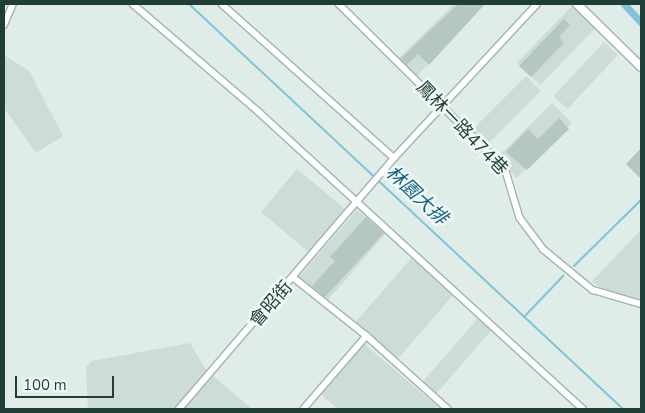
<!DOCTYPE html>
<meta charset="utf-8">
<style>
body{margin:0}
#map{position:relative;width:645px;height:413px;overflow:hidden;background:#dfece8;font-family:"Nunito Sans","Noto Sans TC",sans-serif}
div>[style]{position:absolute}
[style*='--x']{left:calc(var(--x)*1px);top:calc(var(--y)*1px);width:calc(var(--w)*1px);rotate:calc(var(--a)*1deg)}
.built>*{inset:0;background:#cddcd7;transform-origin:0 0}
.stream>*{height:2px;margin:-1px;padding:0 1px;transform-origin:1px;border-radius:1px;background:#81c3d7}
.canal>*{height:7px;margin:-3.5px;padding:0 3.5px;transform-origin:3.5px;border-radius:3.5px;background:#81c3d7}
.building>*{inset:0;background:#b4c7c1}
.roads{filter:drop-shadow(1px 0 #a2b4b0) drop-shadow(-1px 0 #a2b4b0) drop-shadow(0 1px #a2b4b0) drop-shadow(0 -1px #a2b4b0)}
.street>*{height:5.5px;margin:-2.75px;padding:0 2.75px;transform-origin:2.75px;border-radius:2.75px;background:#fff}
.secondary>*{height:8px;margin:-4px;padding:0 4px;transform-origin:4px;border-radius:4px;background:#fff}
span{translate:-50% -50%;white-space:nowrap;text-align:center;line-height:1.15;-webkit-text-stroke:5px #f0f8f5;paint-order:stroke}
.street-label{font-size:18px;color:#1f3e38}
.water-label{font-size:19px;color:#136480;font-style:italic}
.frame{position:absolute;inset:0;border:5px solid #1f3e38;pointer-events:none}
.scale{position:absolute;left:15px;top:376px;width:99px;height:22px;box-sizing:border-box;border:2px solid #1f3e38;border-top:0;padding-left:6px;font-size:15px;line-height:18px;white-space:nowrap;color:#1f3e38;-webkit-text-stroke:4px #f0f8f5;paint-order:stroke}
</style>
<div id="map">
<div class="built">
<i style="clip-path:polygon(454px 4px,484px 4px,414px 79px,396px 61px)"></i>
<i style="left:572px;top:6px;width:32px;height:79px;rotate:44deg"></i>
<i style="left:604px;top:42px;width:19px;height:74px;rotate:43deg"></i>
<i style="clip-path:polygon(4px 55px,29px 71px,63px 136px,36px 153px,4px 108px)"></i>
<i style="left:526px;top:76px;width:21px;height:79px;rotate:45deg"></i>
<i style="left:552px;top:103px;width:28px;height:78px;rotate:45deg"></i>
<i style="left:297px;top:169px;width:62px;height:56px;rotate:40deg"></i>
<i style="left:357px;top:210px;width:37px;height:91px;rotate:41deg"></i>
<i style="clip-path:polygon(641px 230px,641px 301px,609px 295px,592px 281px)"></i>
<i style="left:413px;top:256px;width:56px;height:92px;rotate:41deg"></i>
<i style="left:479px;top:317px;width:18px;height:88px;rotate:41deg"></i>
<i style="clip-path:polygon(362px 342px,437px 406px,434px 409px,338px 409px,319px 393px)"></i>
<i style="clip-path:polygon(190px 343px,207px 372px,174px 409px,88px 409px,86px 367px,92px 361px)"></i>
<i style="clip-path:polygon(213px 376px,252px 409px,184px 409px)"></i>
</div>
<div class="stream">
<i style="--x:189;--y:4;--w:594;--a:43.02"></i>
<i style="--x:574;--y:266;--w:94;--a:-44.6"></i>
<i style="--x:524;--y:317;--w:57;--a:-46.4"></i>
</div>
<div class="canal">
<i style="--x:624;--y:4;--w:25;--a:47"></i>
</div>
<div class="building">
<i style="clip-path:polygon(458px 4px,485px 4px,429px 65px,418px 54px,407px 65px,401px 58px)"></i>
<i style="clip-path:polygon(564px 19px,570px 25px,559px 37px,564px 43px,531px 77px,519px 66px)"></i>
<i style="clip-path:polygon(559px 118px,569px 129px,527px 170px,506px 152px,528px 129px,538px 139px)"></i>
<i style="clip-path:polygon(641px 148px,641px 179px,626px 164px)"></i>
<i style="clip-path:polygon(366px 217px,384px 233px,325px 297px,312px 286px,335px 261px,330px 257px)"></i>
</div>
<div class="roads">
<div class="street">
<i style="--x:133;--y:4;--w:166;--a:40.6"></i>
<i style="--x:259;--y:112;--w:440;--a:42.5"></i>
<i style="--x:222;--y:4;--w:231;--a:41.8"></i>
<i style="--x:339;--y:4;--w:233;--a:44.7"></i>
<i style="--x:505;--y:168;--w:52;--a:73.3"></i>
<i style="--x:520;--y:218;--w:39;--a:53"></i>
<i style="--x:543;--y:249;--w:65;--a:39.4"></i>
<i style="--x:593;--y:290;--w:50;--a:16.3"></i>
<i style="--x:4;--y:25;--w:23;--a:-67"></i>
<i style="--x:294;--y:278;--w:93;--a:38.5"></i>
<i style="--x:367;--y:336;--w:96;--a:130.8"></i>
<i style="--x:367;--y:336;--w:109;--a:42"></i>
<i style="--x:179;--y:409;--w:330;--a:-49.4"></i>
<i style="--x:394;--y:158;--w:210;--a:-47.1"></i>
</div>
<div class="secondary">
<i style="--x:577;--y:4;--w:90;--a:44.5"></i>
</div>
</div>
<div class="street-label">
<span style="left:462px;top:128px;rotate:46deg">鳳林一路474巷</span>
<span style="left:271px;top:304px;rotate:-49deg">會昭街</span>
</div>
<div class="water-label">
<span style="left:416px;top:196px;rotate:43deg">林園大排</span>
</div>
<div class="frame"></div>
<div class="scale">100 m</div>
</div>
